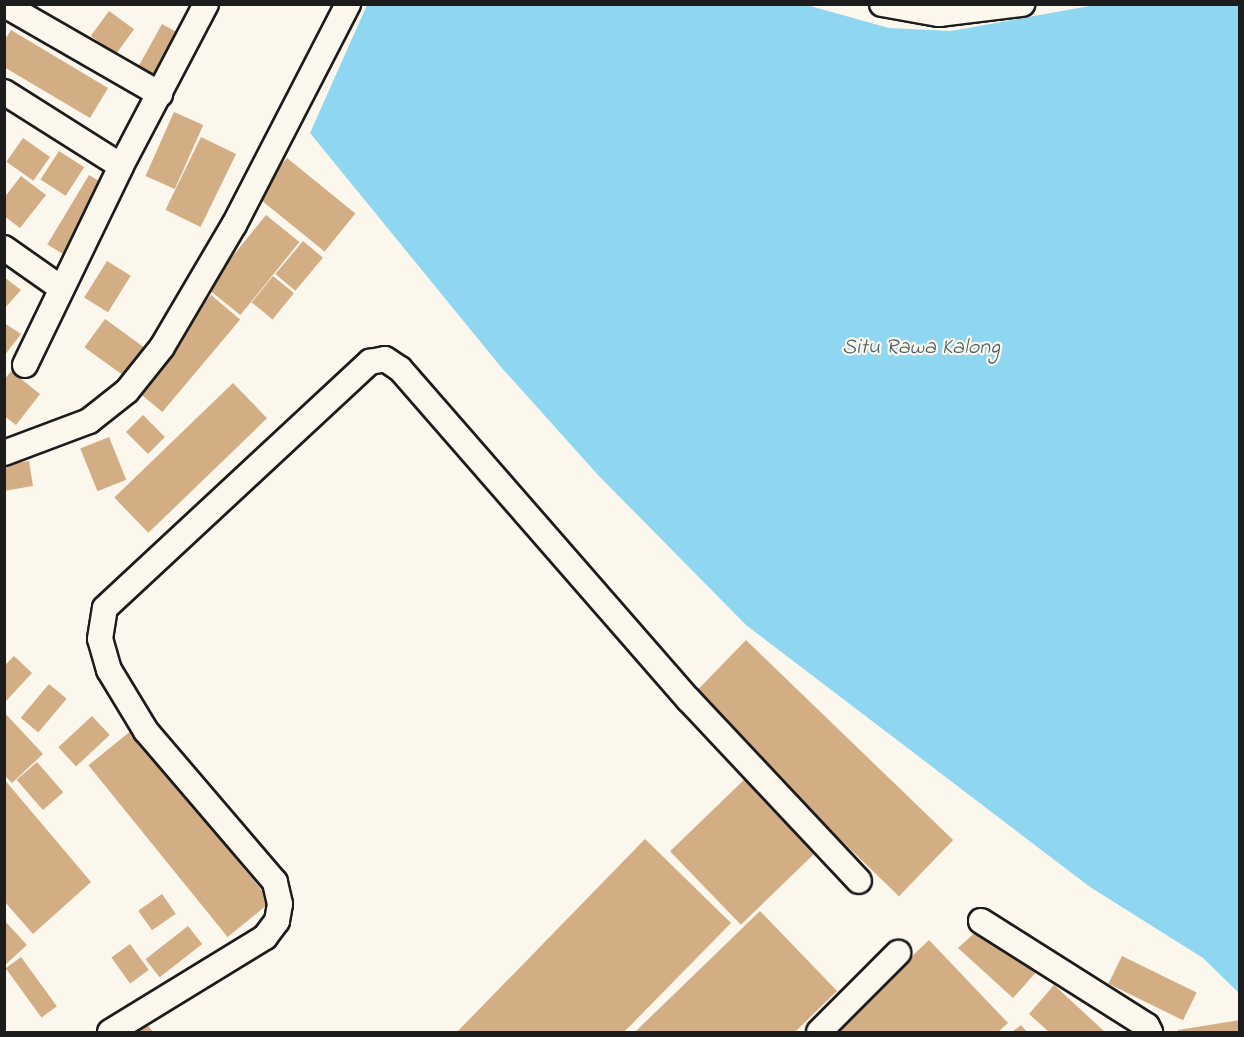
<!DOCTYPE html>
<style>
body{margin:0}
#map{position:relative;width:1244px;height:1037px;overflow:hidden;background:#fbf7ec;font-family:"Indie Flower",sans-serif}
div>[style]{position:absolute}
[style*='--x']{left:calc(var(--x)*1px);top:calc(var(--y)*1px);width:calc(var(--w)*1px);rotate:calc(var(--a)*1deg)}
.water>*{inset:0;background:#8fd7f1}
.building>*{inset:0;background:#d3ad84;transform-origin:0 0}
.roads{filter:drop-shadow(2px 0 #1c1c1c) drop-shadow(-2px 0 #1c1c1c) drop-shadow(0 2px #1c1c1c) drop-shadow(0 -2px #1c1c1c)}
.minor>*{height:24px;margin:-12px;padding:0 12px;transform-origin:12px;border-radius:12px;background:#fbf7ec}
span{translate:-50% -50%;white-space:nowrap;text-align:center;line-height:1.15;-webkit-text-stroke:4.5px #fbf7ec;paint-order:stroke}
.water-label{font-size:22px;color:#445d67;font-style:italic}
.frame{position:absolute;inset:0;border:6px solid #1c1c1c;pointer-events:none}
</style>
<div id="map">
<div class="water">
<i style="clip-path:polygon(803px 4px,889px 28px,951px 31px,1095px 5px,1239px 5px,1239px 993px,1203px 958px,1090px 887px,746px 625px,598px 475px,501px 367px,310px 133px,367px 5px)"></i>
</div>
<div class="building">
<i style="left:109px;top:11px;width:31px;height:31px;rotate:36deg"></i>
<i style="left:162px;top:24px;width:23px;height:48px;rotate:29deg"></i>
<i style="clip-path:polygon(11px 30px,108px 88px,90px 118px,4px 67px,4px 41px)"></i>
<i style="left:174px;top:112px;width:32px;height:70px;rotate:24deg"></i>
<i style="left:201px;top:137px;width:39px;height:81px;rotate:26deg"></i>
<i style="left:23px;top:138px;width:33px;height:29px;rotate:35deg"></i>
<i style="left:59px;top:151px;width:30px;height:34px;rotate:33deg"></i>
<i style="left:287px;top:158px;width:88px;height:49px;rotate:39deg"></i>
<i style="left:89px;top:175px;width:23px;height:81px;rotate:31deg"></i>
<i style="clip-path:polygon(21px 176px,46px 195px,20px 228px,4px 216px,4px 198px)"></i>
<i style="left:266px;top:215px;width:43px;height:94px;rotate:39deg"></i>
<i style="left:303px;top:241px;width:26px;height:43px;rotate:40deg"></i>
<i style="left:107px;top:261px;width:28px;height:43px;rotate:32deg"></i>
<i style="left:273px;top:276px;width:27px;height:34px;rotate:39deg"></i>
<i style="clip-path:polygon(4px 277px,21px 290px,4px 309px)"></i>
<i style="left:211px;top:295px;width:38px;height:121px;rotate:40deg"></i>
<i style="left:105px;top:319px;width:49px;height:35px;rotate:36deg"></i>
<i style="clip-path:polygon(4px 323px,21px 334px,4px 356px)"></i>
<i style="clip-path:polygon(11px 371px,40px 394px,16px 425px,4px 416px,4px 380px)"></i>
<i style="left:233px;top:383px;width:49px;height:165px;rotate:46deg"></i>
<i style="left:143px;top:415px;width:31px;height:24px;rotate:45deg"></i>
<i style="left:109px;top:437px;width:46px;height:31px;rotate:68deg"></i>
<i style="clip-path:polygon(29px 461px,33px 486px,4px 491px,4px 465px)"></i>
<i style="left:746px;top:640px;width:288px;height:78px;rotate:44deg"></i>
<i style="clip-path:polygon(14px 656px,32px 673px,6px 701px,4px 666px)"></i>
<i style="left:49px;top:684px;width:23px;height:44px;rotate:40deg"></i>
<i style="clip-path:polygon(4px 712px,43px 754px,12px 783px,4px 775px)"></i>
<i style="left:92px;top:716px;width:26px;height:46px;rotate:47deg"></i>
<i style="left:132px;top:730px;width:221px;height:56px;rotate:51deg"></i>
<i style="left:37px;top:762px;width:40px;height:27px;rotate:49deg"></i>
<i style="left:747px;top:777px;width:102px;height:107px;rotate:46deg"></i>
<i style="clip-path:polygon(4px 779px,91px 882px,33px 934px,4px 901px)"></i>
<i style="clip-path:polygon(645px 839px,731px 923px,624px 1032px,457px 1032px)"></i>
<i style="left:162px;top:894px;width:24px;height:29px;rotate:55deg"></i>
<i style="clip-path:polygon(760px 911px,837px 991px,795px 1032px,635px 1032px)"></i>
<i style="clip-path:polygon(5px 921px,27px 945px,5px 965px)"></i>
<i style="left:188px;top:926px;width:23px;height:54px;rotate:52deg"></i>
<i style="clip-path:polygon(980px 928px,1038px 970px,1013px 998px,958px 948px)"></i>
<i style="clip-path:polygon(929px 940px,1008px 1023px,998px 1032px,832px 1032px)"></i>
<i style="left:130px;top:944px;width:32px;height:23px;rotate:54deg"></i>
<i style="left:1122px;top:956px;width:83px;height:31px;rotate:26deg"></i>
<i style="left:21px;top:957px;width:61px;height:19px;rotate:54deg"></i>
<i style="clip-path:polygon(1054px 985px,1105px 1032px,1049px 1032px,1029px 1014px)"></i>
<i style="clip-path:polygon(1240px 1020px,1240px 1032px,1178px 1032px,1178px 1030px)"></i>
<i style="clip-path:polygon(146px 1023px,153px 1032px,134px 1032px)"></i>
<i style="clip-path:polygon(1021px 1025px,1027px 1032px,1012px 1032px)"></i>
</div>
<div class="roads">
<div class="minor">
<i style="--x:882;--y:4;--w:58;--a:10"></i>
<i style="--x:939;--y:14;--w:84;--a:-6.9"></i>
<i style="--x:5;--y:5;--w:179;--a:29.9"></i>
<i style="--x:4;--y:92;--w:138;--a:32.3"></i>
<i style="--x:4;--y:248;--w:70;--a:35.1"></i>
<i style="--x:25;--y:365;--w:221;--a:-64.2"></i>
<i style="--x:121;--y:166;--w:183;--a:-62.3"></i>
<i style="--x:4;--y:453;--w:91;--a:-20.6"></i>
<i style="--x:89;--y:421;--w:48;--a:-38.3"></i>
<i style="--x:127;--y:391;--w:56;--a:-51.5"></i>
<i style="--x:162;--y:347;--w:142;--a:-59.5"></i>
<i style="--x:234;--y:225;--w:249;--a:-62.7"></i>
<i style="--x:981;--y:921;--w:196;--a:32.3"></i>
<i style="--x:1147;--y:1026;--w:7;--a:63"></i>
<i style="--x:110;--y:1032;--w:182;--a:-31.5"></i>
<i style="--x:265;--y:937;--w:20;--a:-53"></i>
<i style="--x:277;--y:921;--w:17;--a:-80"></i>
<i style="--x:280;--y:904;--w:23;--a:-103"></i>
<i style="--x:275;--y:882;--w:199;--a:-130.5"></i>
<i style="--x:146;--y:731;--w:71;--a:-121.2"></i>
<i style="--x:109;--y:670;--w:32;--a:-106"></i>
<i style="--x:100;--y:639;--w:31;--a:-81"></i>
<i style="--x:105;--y:608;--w:362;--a:-42.9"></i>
<i style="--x:370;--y:362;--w:15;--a:-11"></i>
<i style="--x:385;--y:359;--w:18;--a:34"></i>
<i style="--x:400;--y:369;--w:439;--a:48.9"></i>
<i style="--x:689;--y:700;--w:248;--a:46.8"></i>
<i style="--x:819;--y:1032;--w:112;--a:-45"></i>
</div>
</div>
<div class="water-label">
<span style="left:921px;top:349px">Situ Rawa Kalong</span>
</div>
<div class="frame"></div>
</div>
